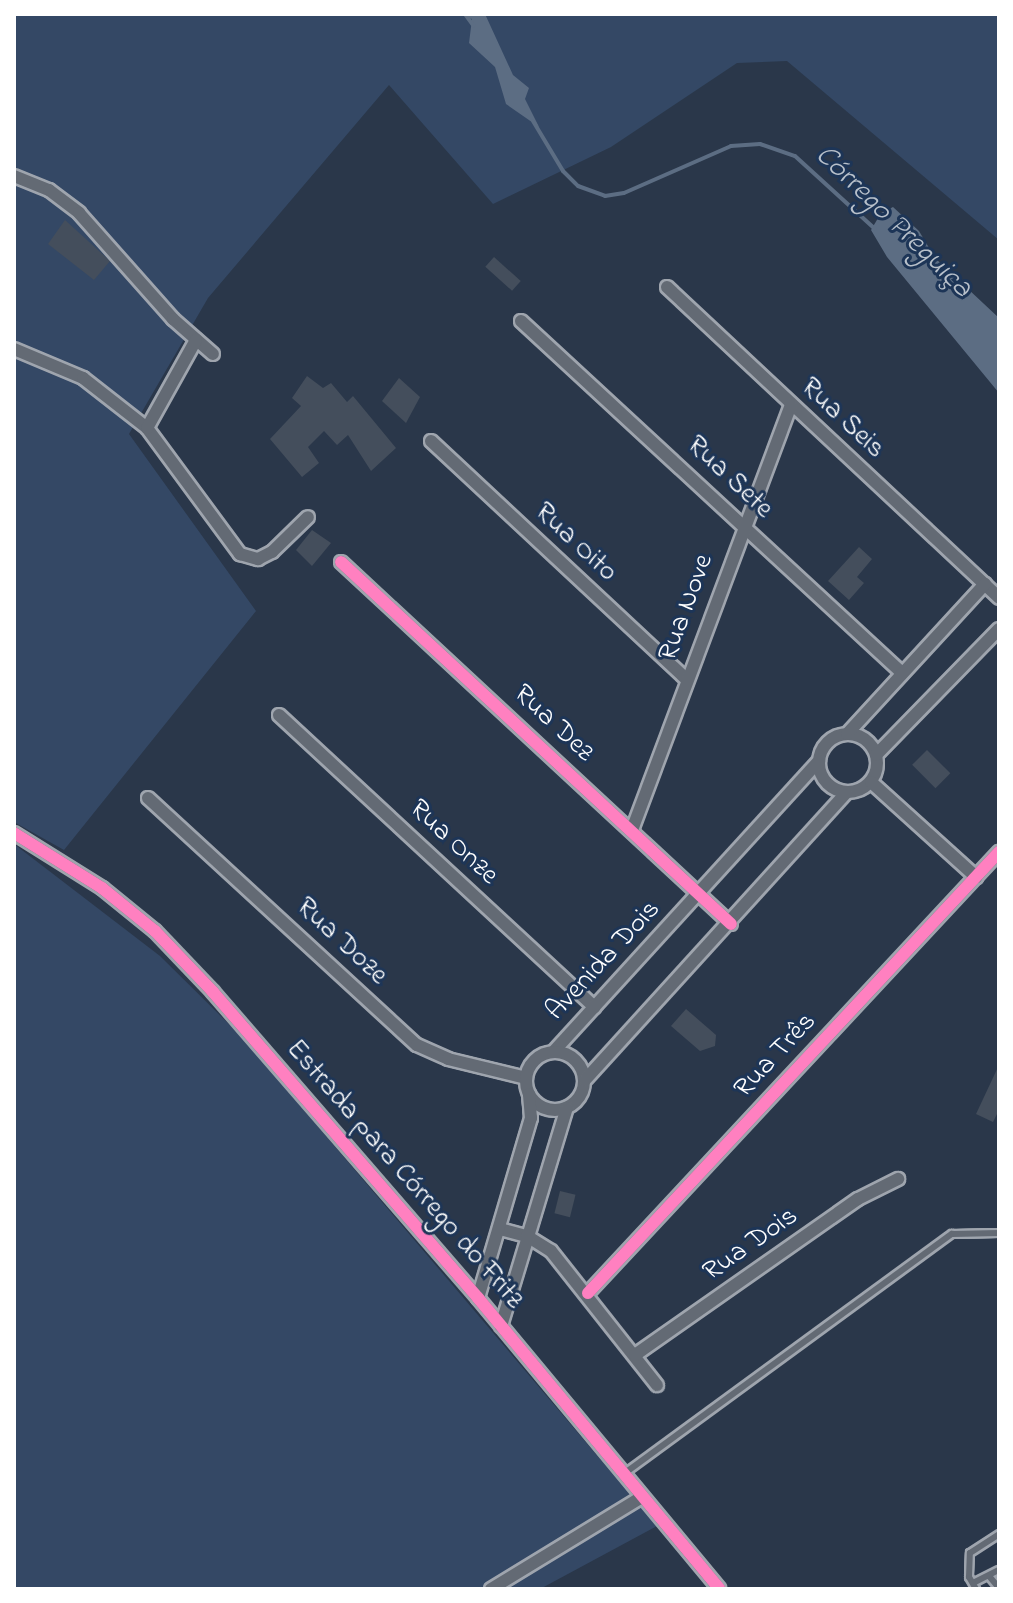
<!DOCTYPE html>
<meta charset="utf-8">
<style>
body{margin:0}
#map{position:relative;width:1013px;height:1603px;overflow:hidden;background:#2a374a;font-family:"Indie Flower",sans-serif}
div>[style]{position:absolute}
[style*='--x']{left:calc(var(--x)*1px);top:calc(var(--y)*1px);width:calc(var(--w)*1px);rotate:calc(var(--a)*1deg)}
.green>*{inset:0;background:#344865}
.water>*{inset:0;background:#5c6d83}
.stream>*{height:4px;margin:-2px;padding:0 2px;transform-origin:2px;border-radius:2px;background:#5c6d83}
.building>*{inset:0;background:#444e5c;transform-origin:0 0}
.roads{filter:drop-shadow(2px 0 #9fa5ae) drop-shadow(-2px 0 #9fa5ae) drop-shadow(0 2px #9fa5ae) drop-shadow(0 -2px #9fa5ae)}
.service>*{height:6px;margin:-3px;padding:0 3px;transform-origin:3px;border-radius:3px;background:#636a74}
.minor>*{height:12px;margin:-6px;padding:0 6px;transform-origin:6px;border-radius:6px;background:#636a74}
.minor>.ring{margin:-6px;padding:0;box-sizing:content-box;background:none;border:12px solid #636a74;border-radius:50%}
.cycleway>*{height:12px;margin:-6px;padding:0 6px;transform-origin:6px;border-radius:6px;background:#ff80c0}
span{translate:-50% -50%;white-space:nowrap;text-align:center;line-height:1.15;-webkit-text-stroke:6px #1d3557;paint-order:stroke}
.street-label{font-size:28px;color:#fff}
.water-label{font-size:30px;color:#b8c0ca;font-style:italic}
.frame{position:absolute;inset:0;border:16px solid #fff;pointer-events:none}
</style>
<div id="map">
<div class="green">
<i style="clip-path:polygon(14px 14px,999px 14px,999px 240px,787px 61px,737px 63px,611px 147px,493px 204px,389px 85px,208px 298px,129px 434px,256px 611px,64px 850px,14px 822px)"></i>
<i style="clip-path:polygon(14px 844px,160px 956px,242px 1037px,657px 1526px,540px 1589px,14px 1589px)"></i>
</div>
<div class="water">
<i style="clip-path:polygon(459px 14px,485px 14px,513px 75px,529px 88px,525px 99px,539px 127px,506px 104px,495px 67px,469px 43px,472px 19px)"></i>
<i style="clip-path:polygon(893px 207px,919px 231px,935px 258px,999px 318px,999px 393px,887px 257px,871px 230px,881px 213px)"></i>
</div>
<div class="stream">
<i style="--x:465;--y:14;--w:14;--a:54"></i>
<i style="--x:533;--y:121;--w:58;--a:59"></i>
<i style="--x:563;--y:171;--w:21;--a:45"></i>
<i style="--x:578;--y:186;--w:29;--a:20"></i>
<i style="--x:605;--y:196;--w:19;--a:-9"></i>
<i style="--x:624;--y:193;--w:117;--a:-23.7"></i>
<i style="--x:731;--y:146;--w:29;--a:-4"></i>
<i style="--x:760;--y:144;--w:37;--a:19"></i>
<i style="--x:795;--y:156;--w:108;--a:42.4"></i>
</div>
<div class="building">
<i style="clip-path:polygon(65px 220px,110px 261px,94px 280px,48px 244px)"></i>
<i style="left:494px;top:257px;width:36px;height:13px;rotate:42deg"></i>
<i style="clip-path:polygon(307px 376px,323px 388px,331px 383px,347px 402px,353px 396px,396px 448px,371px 471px,348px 435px,337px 445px,324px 431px,308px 447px,319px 463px,302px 477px,270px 439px,301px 406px,292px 398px)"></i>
<i style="clip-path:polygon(399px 378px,420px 397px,406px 423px,382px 401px)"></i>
<i style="clip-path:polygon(312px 530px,331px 543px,312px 566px,296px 550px)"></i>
<i style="clip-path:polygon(859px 547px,872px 559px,857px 577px,864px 583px,849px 600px,828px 581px)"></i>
<i style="left:927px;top:750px;width:33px;height:21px;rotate:45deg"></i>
<i style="clip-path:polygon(686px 1009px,716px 1035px,715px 1046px,700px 1051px,671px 1026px)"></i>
<i style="clip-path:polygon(999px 1065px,999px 1110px,993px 1122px,976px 1114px)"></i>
<i style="left:560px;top:1191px;width:16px;height:23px;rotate:14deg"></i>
</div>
<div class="roads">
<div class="service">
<i style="--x:625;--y:1473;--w:405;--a:-36.2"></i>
<i style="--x:952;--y:1234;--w:47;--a:-1.2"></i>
<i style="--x:989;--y:1576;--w:16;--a:50"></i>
<i style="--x:973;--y:1583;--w:29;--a:-27"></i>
<i style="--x:976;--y:1589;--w:14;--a:-120"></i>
<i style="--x:969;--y:1577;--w:24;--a:-88"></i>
<i style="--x:970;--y:1553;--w:35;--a:-33"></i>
</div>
<div class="minor">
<i style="--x:14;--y:176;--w:38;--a:22"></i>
<i style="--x:49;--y:190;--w:38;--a:37"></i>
<i style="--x:79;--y:213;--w:142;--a:48.4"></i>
<i style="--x:173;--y:319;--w:53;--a:41.2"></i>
<i style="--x:667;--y:287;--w:455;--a:43.1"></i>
<i style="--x:521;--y:321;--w:519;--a:42.73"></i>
<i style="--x:14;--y:349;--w:75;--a:22.8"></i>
<i style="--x:83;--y:378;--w:81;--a:38"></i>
<i style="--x:147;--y:428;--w:157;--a:53.6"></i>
<i style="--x:240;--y:554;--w:19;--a:16"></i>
<i style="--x:258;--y:559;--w:16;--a:-27"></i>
<i style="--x:272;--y:552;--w:50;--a:-44.2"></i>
<i style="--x:147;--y:428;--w:101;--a:-60.9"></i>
<i style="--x:431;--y:441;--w:349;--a:43"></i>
<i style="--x:341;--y:562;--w:532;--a:42.87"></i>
<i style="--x:279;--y:715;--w:430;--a:42.8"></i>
<i class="ring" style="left:819px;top:734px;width:46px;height:46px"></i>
<i style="--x:847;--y:734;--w:204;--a:-47.4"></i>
<i style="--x:876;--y:755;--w:176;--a:-45.7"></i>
<i style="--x:871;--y:782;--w:142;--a:42.1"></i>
<i style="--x:148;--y:798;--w:365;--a:42.6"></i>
<i style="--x:417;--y:1045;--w:34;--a:24"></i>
<i style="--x:448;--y:1059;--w:80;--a:13.7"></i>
<i style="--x:632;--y:830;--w:454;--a:-69.5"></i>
<i style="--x:14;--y:833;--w:104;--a:32"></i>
<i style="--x:102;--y:888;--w:68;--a:39.1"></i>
<i style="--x:155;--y:931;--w:84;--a:46.4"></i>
<i style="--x:213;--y:992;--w:405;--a:49.1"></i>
<i style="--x:478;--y:1298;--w:378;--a:50.3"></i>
<i style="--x:554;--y:1051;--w:393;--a:-47.6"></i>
<i class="ring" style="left:526px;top:1052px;width:46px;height:46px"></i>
<i style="--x:585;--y:1080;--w:388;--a:-47.7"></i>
<i style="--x:500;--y:1229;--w:28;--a:15"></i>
<i style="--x:527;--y:1236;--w:28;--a:32"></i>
<i style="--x:551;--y:1251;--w:171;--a:51.7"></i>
<i style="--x:588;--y:1293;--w:603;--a:-47.02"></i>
<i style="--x:478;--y:1298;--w:188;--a:-73.6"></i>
<i style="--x:531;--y:1118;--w:24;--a:-95"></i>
<i style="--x:501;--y:1326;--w:228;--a:-73.2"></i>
<i style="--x:635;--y:1355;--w:272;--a:-35"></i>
<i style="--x:858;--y:1199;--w:45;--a:-26.6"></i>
<i style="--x:491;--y:1589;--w:177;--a:-31.4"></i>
</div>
</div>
<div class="cycleway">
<i style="--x:341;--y:562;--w:532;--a:42.87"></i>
<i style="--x:14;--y:833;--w:104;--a:32"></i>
<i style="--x:102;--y:888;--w:68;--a:39.1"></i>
<i style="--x:155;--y:931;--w:84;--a:46.4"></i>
<i style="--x:213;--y:992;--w:405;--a:49.1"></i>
<i style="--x:478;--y:1298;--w:378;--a:50.3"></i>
<i style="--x:588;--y:1293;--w:603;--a:-47.02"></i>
</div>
<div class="street-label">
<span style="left:842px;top:419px;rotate:43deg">Rua Seis</span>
<span style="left:729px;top:478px;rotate:43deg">Rua Sete</span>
<span style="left:575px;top:543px;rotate:43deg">Rua Oito</span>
<span style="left:687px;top:608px;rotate:-70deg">Rua Nove</span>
<span style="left:553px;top:724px;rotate:43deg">Rua Dez</span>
<span style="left:453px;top:843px;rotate:43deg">Rua Onze</span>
<span style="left:341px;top:942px;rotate:43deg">Rua Doze</span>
<span style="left:604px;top:961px;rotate:-47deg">Avenida Dois</span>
<span style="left:776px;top:1056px;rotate:-47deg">Rua Três</span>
<span style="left:404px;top:1175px;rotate:49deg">Estrada para Córrego do Fritz</span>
<span style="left:751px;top:1245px;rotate:-35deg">Rua Dois</span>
</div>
<div class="water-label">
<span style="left:893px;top:222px;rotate:44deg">Córrego Preguiça</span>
</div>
<div class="frame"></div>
</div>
